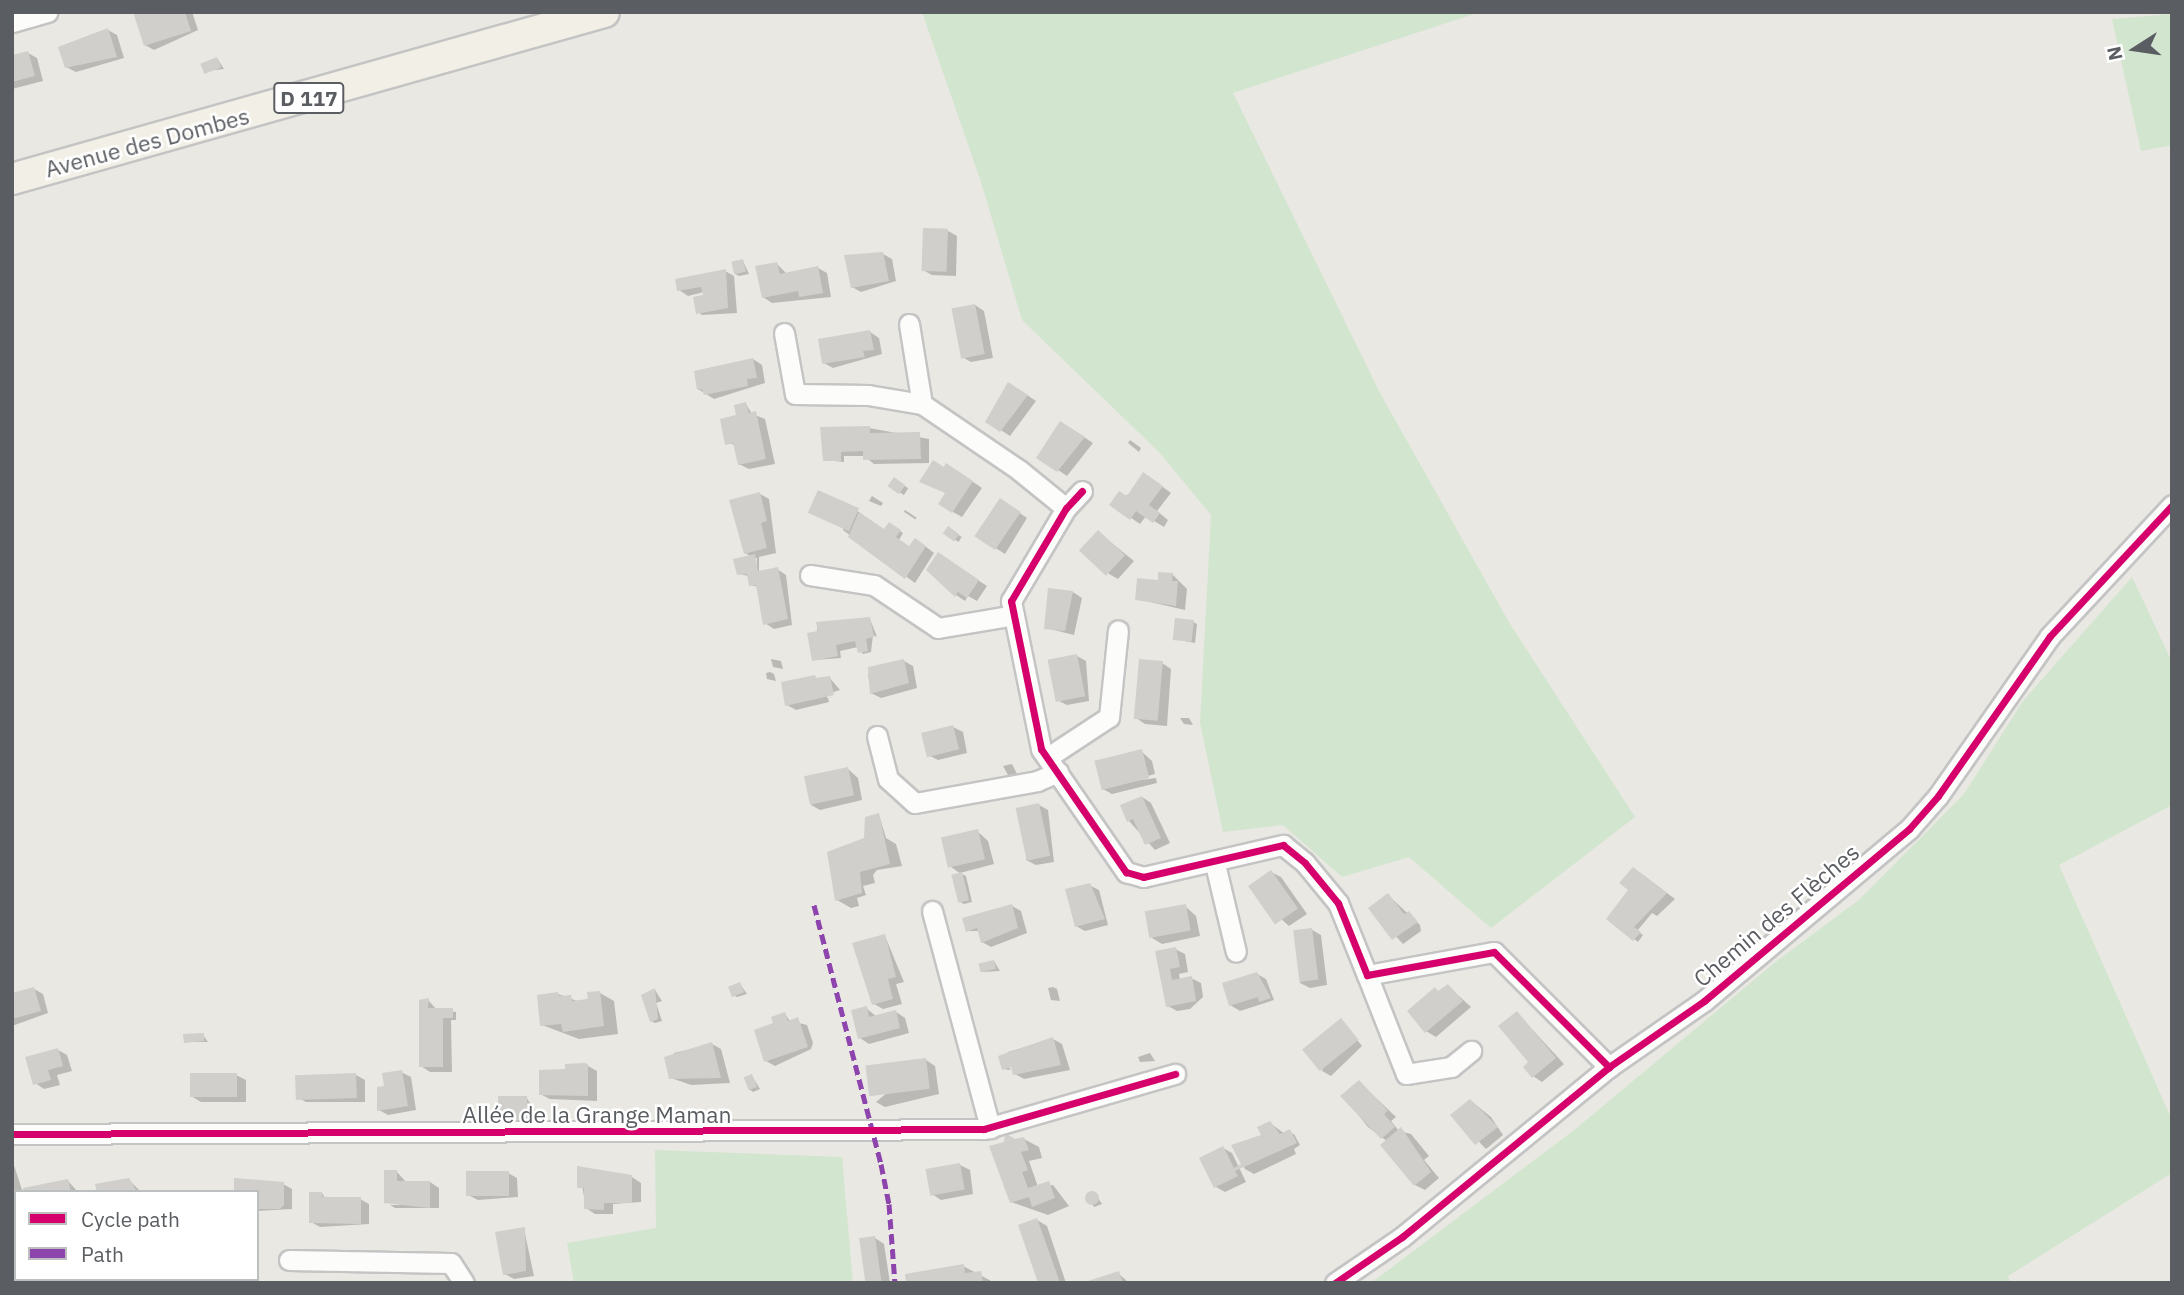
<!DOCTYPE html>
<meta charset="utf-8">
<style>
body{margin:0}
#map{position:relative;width:2184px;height:1295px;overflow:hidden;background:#e9e8e3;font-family:"IBM Plex Sans",sans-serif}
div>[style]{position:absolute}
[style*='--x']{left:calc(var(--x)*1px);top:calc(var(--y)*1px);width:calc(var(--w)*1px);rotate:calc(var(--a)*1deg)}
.green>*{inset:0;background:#d2e5cf}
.shadow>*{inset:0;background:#0003;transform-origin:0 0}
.building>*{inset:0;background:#d0cfcc;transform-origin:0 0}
.round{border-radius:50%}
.roads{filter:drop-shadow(2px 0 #c5c4c4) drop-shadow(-2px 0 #c5c4c4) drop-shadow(0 2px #c5c4c4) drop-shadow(0 -2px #c5c4c4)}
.minor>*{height:19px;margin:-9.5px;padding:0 9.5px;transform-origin:9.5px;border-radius:9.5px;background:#fcfcfb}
.primary>*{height:30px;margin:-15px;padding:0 15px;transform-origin:15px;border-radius:15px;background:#f2f0e6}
.quiet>*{height:5px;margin-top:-2.5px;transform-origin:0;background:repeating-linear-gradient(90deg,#8e44ad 0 10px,transparent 0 15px)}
.cycleway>*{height:7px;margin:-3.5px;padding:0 3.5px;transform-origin:3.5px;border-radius:3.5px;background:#d6006c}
span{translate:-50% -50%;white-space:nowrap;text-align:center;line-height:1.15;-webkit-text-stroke:5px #fff;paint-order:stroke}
.shield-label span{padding:2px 5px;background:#fff;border:2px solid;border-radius:5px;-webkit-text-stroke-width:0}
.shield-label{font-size:21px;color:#5a5d61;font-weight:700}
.street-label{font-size:23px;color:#5a5d61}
.frame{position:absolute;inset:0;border:14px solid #5a5d61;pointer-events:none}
.legend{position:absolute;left:14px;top:1190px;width:245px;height:91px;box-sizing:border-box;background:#fff;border:2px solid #bdbec0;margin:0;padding:9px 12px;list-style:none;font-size:21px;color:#5a5d61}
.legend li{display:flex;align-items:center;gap:14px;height:35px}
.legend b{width:35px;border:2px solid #bdbec0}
.north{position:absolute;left:2100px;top:14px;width:70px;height:70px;-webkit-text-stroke:5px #fff;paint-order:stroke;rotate:258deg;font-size:19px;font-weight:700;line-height:28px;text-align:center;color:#5a5d61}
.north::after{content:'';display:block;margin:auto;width:24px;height:32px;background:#5a5d61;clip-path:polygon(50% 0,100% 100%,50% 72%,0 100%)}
</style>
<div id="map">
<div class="green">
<i style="clip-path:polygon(922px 12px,1480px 12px,1233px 93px,1380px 393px,1510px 624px,1635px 817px,1491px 928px,1409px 857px,1342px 877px,1283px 825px,1223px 832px,1200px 723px,1211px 515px,1159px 452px,1022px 320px,981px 182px)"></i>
<i style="clip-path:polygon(2172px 14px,2172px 145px,2141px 151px,2112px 19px)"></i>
<i style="clip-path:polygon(2132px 577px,2172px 662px,2172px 805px,2059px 865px,2172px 1120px,2172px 1173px,2008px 1276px,2010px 1283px,1371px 1283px,1573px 1131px,1773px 964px,1860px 899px,1964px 794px,2023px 701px)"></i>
<i style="clip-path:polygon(655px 1150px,842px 1157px,853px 1283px,574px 1283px,567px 1243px,656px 1228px)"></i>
</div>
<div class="shadow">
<i style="clip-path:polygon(134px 12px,192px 12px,198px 30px,154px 50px,145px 45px)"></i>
<i style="clip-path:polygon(108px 30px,117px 35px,124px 58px,76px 72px,66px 67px)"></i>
<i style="clip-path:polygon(28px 53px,37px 58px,43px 81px,12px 89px,12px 58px)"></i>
<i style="clip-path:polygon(217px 58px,224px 69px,205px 71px)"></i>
<i style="clip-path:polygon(925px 230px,948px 231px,957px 236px,956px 276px,932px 275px,923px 270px)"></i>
<i style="clip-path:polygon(883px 254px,892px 259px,896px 281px,861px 292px,852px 287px)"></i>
<i style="clip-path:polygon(743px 261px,749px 274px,739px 276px,735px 274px)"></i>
<i style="clip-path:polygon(777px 264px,787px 274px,818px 268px,827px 273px,831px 297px,772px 303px,763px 297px)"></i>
<i style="clip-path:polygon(725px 271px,734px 276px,737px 313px,702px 315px,698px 312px,704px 292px,688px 296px,679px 290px)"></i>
<i style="clip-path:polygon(975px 305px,984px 311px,993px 358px,971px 362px,962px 357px)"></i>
<i style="clip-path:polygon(870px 332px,879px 338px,882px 354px,833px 368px,824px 363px)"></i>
<i style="clip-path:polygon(753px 359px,762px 365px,765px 383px,714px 399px,698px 389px)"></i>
<i style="clip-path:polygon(1018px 389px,1036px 401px,1010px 436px,987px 421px)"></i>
<i style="clip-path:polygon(746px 404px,752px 414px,765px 419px,775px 464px,749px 469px,739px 464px,736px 445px,727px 443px)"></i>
<i style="clip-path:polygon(869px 428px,929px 439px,929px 463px,874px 464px,864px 456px,844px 456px,844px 462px,825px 460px)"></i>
<i style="clip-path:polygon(1070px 428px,1093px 443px,1067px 476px,1058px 470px)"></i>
<i style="clip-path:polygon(1130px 440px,1141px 448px,1139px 452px,1128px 443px)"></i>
<i style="clip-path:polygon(945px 469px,956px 470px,982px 488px,962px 517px,953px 512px)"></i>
<i style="left:894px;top:479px;width:17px;height:8px;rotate:33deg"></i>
<i style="clip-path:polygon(1152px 479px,1171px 493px,1157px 511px,1168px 520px,1164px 527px,1146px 516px,1140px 524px,1112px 505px)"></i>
<i style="clip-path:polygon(evenodd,760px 494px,769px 499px,776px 553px,759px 557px,759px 573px,777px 569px,786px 575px,792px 625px,774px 629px,765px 623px,758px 587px,751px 585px,749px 576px,739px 574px,752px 557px,745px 553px,760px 494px,753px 558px,757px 558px,757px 581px,753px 558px)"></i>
<i style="clip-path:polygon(872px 496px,883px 503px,881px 506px,869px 501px)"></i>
<i style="clip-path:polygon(849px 505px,885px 531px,890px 524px,903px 533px,899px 540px,910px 548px,925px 546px,934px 553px,915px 583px,843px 530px)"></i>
<i style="clip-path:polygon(1010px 506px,1027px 518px,1005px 554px,977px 536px)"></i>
<i style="left:905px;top:510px;width:14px;height:2px;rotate:34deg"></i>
<i style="left:949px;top:529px;width:15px;height:6px;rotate:32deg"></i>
<i style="clip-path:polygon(1098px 532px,1134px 561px,1118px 579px,1109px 574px)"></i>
<i style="clip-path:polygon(947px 560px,987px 586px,977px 601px,968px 596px,965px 601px,947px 589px)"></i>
<i style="clip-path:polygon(1172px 574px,1187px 589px,1185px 610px,1137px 599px)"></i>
<i style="clip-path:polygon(1073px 592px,1082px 598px,1074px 635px,1046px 628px)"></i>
<i style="clip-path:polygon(870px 619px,877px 637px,873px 635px,871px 652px,863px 654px,858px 647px,840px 651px,841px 658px,814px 660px,818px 623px)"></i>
<i style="clip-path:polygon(1193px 622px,1197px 624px,1195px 643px,1174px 639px)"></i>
<i style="clip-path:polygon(1077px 656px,1086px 661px,1089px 701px,1067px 705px,1057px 700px)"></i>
<i style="clip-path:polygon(771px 659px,781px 661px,783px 669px,773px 667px)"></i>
<i style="clip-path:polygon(904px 661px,913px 666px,917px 688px,881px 698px,871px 693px,868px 674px)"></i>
<i style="clip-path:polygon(1162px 663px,1171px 669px,1167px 726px,1145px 724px,1136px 718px)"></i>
<i style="clip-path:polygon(770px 672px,774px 674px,776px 681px,767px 679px,766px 673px)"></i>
<i style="clip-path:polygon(829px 677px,840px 690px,827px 694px,827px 698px,837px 696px,828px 698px,829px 702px,796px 710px,787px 705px)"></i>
<i style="clip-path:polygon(1180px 718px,1189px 718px,1193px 725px,1184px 724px)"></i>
<i style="clip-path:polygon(953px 727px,963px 732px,967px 753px,938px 760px,928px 755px)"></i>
<i style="clip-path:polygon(1141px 751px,1152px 761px,1155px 774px,1126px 782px,1156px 778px,1157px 783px,1112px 794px,1103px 789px)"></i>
<i style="clip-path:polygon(1012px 764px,1017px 774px,1008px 775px,1003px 766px)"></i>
<i style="clip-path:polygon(848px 769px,858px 778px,862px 800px,820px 810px,811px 805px)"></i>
<i style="clip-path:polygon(1142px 797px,1151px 803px,1170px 843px,1155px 850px,1129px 821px)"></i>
<i style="clip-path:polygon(1039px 805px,1048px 810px,1054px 862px,1036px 865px,1026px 860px)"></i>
<i style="clip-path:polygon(879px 815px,886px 838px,896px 844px,902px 866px,877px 870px,873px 875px,875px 883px,863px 886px,866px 895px,857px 898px,859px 906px,851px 908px,837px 900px)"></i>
<i style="clip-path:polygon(977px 831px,988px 841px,994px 864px,960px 873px,966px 876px,972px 902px,964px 904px,960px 902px,961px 874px,951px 867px)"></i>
<i style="clip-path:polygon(1271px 872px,1281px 877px,1307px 914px,1289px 926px,1259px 899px)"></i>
<i style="clip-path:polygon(1642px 874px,1675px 899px,1657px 916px,1652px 913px,1637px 931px,1643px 935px,1638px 942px,1608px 919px)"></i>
<i style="clip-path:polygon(1089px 885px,1099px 890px,1108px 925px,1085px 931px,1076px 926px)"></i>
<i style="clip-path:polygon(1388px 895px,1420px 925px,1421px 931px,1403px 944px,1370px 908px)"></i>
<i style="clip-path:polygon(1012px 906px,1021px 911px,1027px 933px,991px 947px,982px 942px,979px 931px,968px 931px)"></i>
<i style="clip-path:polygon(1185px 906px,1196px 916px,1200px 936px,1162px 944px,1152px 938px)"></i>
<i style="clip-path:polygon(1312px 930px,1321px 935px,1327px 985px,1310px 988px,1300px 983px)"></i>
<i style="clip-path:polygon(885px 936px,904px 982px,896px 984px,902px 1004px,883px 1009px,874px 1004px)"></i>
<i style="clip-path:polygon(1175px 949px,1185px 954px,1188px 972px,1179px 974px,1180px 980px,1191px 978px,1201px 983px,1203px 997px,1190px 1009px,1177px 1011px,1168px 1006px,1157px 952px)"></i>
<i style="clip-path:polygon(994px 961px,1000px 971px,982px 972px)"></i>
<i style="clip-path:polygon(1257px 974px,1266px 979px,1274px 1000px,1240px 1011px,1230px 1005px)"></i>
<i style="clip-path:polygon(740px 984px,747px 994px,737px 997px,733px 995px)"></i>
<i style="clip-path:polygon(1448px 986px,1471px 1007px,1436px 1037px,1426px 1031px,1440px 992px)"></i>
<i style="clip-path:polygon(1053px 987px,1057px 989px,1060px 1001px,1051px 1000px,1048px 988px)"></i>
<i style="clip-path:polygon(34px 989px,43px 994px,48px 1013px,12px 1026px,12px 995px)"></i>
<i style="clip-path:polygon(655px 990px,662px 1001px,656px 1003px,662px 1021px,655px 1023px,651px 1021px)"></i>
<i style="clip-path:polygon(600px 993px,614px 1001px,618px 1034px,579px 1039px,542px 1025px,558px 994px,580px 1002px)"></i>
<i style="clip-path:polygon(428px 1000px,437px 1010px,456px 1012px,456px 1020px,451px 1020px,452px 1072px,430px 1072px,421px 1066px)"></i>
<i style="clip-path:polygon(866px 1008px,877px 1017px,896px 1012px,905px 1018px,909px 1033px,869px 1044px,860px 1038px)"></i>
<i style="clip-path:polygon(1517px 1013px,1564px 1064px,1542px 1082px,1533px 1076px)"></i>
<i style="clip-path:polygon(785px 1014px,790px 1021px,807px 1025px,813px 1043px,811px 1049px,775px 1066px,766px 1061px)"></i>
<i style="clip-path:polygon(1341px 1020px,1362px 1046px,1331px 1076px,1322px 1071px)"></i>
<i style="clip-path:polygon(203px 1035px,208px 1042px,185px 1042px)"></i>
<i style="clip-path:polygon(1053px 1039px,1062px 1044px,1070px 1070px,1024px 1079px,1015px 1074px,1013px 1065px,1007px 1065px,1011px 1070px,1003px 1069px,1008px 1052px)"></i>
<i style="clip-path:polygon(712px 1044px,721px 1049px,730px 1083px,691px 1085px,671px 1078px,674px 1053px)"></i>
<i style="clip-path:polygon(58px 1050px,67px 1055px,72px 1071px,57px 1075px,60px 1085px,44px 1089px,35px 1083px)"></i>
<i style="clip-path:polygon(1150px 1053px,1155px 1061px,1140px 1062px,1138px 1057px)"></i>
<i style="clip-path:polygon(926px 1060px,935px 1066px,939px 1094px,885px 1107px,876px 1102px)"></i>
<i style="clip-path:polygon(588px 1066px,597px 1071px,597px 1101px,550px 1099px,540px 1094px)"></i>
<i style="clip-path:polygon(401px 1072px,411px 1077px,416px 1110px,388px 1115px,379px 1110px,386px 1087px)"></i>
<i style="clip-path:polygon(236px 1075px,246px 1080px,246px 1102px,201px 1102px,191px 1096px)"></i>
<i style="clip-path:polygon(356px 1075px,365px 1080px,365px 1102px,306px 1102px,297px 1097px)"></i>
<i style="clip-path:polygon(752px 1076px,760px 1089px,753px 1092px,749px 1089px)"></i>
<i style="clip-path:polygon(1359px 1082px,1396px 1117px,1391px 1121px,1399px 1131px,1411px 1134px,1429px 1156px,1424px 1160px,1439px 1178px,1425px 1190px,1415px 1185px,1387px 1141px,1368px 1127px,1343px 1096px)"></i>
<i style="clip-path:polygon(526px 1097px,536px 1112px,535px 1125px,488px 1125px,479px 1119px,500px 1114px)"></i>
<i style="clip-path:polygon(1471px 1101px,1491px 1117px,1503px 1135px,1486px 1149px,1453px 1115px)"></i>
<i style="clip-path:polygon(1270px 1123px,1285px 1134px,1294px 1134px,1300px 1145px,1294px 1149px,1296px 1154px,1254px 1174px,1245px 1169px,1234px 1146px,1263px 1135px)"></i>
<i style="clip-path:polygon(1024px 1139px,1039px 1147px,1042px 1158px,1029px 1161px,1038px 1187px,1053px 1185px,1069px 1206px,1048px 1215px,1011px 1202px,1005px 1144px)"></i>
<i style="clip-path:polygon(1223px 1148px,1232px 1153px,1246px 1182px,1225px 1192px,1216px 1187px)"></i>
<i style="clip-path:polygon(12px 1159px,22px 1190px,68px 1181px,78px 1192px,16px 1192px,15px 1205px)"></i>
<i style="clip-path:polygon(960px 1165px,970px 1170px,973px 1194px,941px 1200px,932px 1194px)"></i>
<i style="clip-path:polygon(579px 1168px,632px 1177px,641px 1183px,641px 1202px,613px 1204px,613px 1214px,595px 1214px,586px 1208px)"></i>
<i style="clip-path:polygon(397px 1172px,406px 1182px,430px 1182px,439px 1188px,439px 1208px,395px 1208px,390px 1205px,408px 1205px,386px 1202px)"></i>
<i style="clip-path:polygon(508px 1173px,517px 1178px,518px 1197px,478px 1200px,468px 1195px)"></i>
<i style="clip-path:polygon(129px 1180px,141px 1192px,98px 1192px)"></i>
<i style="clip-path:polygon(283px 1184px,292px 1189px,292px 1209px,257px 1211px,257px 1192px)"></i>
<i style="clip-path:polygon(1094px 1192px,1102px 1204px,1094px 1207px,1086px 1195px)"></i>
<i style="clip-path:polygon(322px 1193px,326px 1200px,360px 1199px,369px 1204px,369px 1224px,320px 1227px,311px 1222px)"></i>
<i style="clip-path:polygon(1037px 1220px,1047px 1226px,1066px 1283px,1040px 1283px)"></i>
<i style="clip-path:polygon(524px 1229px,534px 1276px,514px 1279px,505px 1274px)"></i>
<i style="clip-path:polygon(875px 1238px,884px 1244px,890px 1283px,867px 1283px)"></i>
<i style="clip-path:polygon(963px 1266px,995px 1283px,908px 1283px)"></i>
<i style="clip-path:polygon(1118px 1273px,1129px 1283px,1090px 1283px)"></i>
</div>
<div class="building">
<i style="clip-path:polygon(133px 12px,185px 12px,191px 31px,144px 46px)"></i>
<i style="clip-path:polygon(108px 28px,117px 57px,65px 68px,58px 47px)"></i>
<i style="clip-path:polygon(28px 51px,35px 76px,12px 82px,12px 55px)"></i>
<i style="left:217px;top:57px;width:11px;height:18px;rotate:68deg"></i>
<i style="left:923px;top:228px;width:25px;height:43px;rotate:2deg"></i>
<i style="clip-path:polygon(883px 252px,889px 281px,851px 288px,844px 255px)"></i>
<i style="left:743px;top:259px;width:13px;height:12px;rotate:77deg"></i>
<i style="clip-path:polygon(777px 262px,780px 274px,818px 266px,823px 293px,799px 297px,798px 291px,762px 298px,755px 266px)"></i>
<i style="clip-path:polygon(726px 269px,728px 308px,696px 314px,693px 297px,703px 295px,701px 287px,677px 291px,675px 279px)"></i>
<i style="left:975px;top:304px;width:51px;height:24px;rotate:79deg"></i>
<i style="clip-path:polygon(870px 330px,874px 350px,863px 351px,865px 357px,822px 364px,818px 339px)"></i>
<i style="clip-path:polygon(753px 358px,757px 378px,747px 379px,748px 386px,704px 395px,702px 389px,697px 390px,694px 371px)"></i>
<i style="clip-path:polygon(1008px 382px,1028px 395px,1000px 432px,985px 422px)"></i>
<i style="clip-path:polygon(746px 402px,749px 413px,756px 411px,766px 459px,738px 465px,733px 443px,725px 445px,720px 419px,736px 415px,734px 405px)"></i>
<i style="clip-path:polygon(1060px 421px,1085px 437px,1057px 472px,1036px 458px)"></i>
<i style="clip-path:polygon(870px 426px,870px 433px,920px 432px,921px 459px,863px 460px,863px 451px,841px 452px,841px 461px,823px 461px,820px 427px)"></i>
<i style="clip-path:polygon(933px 460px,944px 467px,946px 463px,973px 481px,952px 513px,938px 504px,945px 493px,919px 482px)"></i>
<i style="clip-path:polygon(1143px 472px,1163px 486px,1149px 505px,1160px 513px,1153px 523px,1136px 511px,1130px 520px,1109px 505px,1119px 491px,1127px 496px)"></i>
<i style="left:894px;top:477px;width:14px;height:11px;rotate:36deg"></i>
<i style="left:818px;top:490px;width:45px;height:25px;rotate:24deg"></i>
<i style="clip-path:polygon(760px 492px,767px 521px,761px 523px,767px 548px,744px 554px,729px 500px)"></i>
<i style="left:1000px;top:498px;width:25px;height:46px;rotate:34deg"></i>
<i style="clip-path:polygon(859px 512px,884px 529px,889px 522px,901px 530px,896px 537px,909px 546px,915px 538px,926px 546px,905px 579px,848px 537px)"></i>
<i style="left:948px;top:526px;width:14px;height:9px;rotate:36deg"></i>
<i style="left:1098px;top:530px;width:37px;height:28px;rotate:43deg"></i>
<i style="clip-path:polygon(938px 552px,979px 580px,967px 598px,958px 592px,955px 597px,926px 570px)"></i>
<i style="clip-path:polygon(755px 554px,758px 571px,778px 567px,788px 619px,763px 625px,756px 585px,749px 586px,747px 574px,737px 575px,733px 559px)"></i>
<i style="clip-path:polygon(1158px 572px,1173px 573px,1172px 581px,1178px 581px,1176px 606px,1135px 600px,1137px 578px,1158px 580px)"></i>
<i style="clip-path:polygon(1048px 588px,1073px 591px,1065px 631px,1044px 629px)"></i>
<i style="clip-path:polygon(870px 617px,874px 637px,866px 639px,868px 651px,858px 653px,855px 641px,836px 645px,838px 656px,812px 661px,807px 633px,818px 631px,816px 622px)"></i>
<i style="left:1175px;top:618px;width:19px;height:22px;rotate:6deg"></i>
<i style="left:1077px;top:654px;width:43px;height:30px;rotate:79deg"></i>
<i style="clip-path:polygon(904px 659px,909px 683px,870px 694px,868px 667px)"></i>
<i style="left:1139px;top:659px;width:24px;height:60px;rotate:5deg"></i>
<i style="clip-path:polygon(815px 675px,816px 678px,830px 676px,834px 695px,785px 706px,781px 682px)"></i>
<i style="left:953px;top:725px;width:25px;height:33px;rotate:76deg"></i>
<i style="left:1142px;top:749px;width:30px;height:49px;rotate:76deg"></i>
<i style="left:848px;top:767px;width:29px;height:45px;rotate:78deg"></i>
<i style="clip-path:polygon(1142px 796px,1161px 838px,1145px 845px,1133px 819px,1127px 822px,1120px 805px)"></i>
<i style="left:1039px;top:803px;width:54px;height:24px;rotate:78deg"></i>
<i style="clip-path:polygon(879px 813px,890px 864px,860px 872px,862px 893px,835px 901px,827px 852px,864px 838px,865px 817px)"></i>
<i style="left:978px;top:829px;width:31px;height:38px;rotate:77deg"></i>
<i style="clip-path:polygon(1633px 867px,1667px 893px,1634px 927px,1641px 932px,1633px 941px,1606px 919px,1628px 890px,1619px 883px)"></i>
<i style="left:1271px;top:870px;width:47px;height:28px;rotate:55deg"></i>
<i style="left:962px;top:872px;width:29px;height:11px;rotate:76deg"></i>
<i style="clip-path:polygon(1090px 883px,1105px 919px,1075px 927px,1065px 889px)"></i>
<i style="clip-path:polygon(1388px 893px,1404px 914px,1409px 911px,1418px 922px,1392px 940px,1368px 908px)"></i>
<i style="clip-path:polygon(1012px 904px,1018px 928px,981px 943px,977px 928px,966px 932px,962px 918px)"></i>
<i style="left:1186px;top:904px;width:27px;height:42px;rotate:80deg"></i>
<i style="left:1312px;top:928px;width:52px;height:19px;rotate:83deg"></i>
<i style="clip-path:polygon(885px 934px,896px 977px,888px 979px,893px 999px,872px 1005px,852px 943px)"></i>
<i style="clip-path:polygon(1176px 947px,1180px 967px,1170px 969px,1172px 980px,1192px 976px,1196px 1001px,1166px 1007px,1155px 951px)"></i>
<i style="left:994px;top:960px;width:9px;height:16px;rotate:77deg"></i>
<i style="clip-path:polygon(1257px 972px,1271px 998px,1259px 1002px,1258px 997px,1229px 1006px,1222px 983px)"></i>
<i style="left:740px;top:982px;width:11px;height:13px;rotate:68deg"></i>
<i style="clip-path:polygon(1448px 984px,1463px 1001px,1425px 1033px,1407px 1011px,1435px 987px,1438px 991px)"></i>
<i style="clip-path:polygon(34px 987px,41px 1011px,12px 1019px,12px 993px)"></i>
<i style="clip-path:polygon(655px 988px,658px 1019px,650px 1022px,641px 995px)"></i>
<i style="clip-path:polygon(600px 991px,604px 1026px,563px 1032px,561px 1024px,540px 1026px,537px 995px,558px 992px,559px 996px,571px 995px,572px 1001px,588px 999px,587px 992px)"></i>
<i style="clip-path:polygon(429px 998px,428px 1008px,453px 1008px,453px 1018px,443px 1018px,443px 1067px,419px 1067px,419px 1000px)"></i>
<i style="clip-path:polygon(867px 1006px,869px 1017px,896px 1010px,900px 1028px,858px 1039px,851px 1010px)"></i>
<i style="clip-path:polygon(1517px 1011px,1556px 1058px,1532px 1078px,1523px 1067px,1528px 1062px,1498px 1026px)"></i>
<i style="clip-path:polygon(785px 1012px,788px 1021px,798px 1017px,808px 1047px,764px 1062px,754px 1030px,773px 1023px,771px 1017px)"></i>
<i style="left:1341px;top:1018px;width:28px;height:50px;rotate:51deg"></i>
<i style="clip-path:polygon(204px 1033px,204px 1041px,184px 1043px,183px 1034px)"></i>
<i style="clip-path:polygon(1053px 1037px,1061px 1065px,1013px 1075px,1011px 1067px,1002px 1070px,998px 1056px)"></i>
<i style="clip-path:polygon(712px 1042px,721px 1078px,669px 1079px,664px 1057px)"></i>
<i style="clip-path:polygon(58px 1048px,63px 1066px,48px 1070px,51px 1080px,33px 1085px,25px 1057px)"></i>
<i style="left:926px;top:1058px;width:31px;height:61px;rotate:83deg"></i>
<i style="clip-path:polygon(584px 1063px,588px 1064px,588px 1096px,539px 1095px,539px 1070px,565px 1069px,565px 1064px)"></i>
<i style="clip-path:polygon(402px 1070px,408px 1106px,377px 1111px,377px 1087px,384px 1086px,382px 1073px)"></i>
<i style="left:190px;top:1073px;width:47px;height:24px"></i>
<i style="left:356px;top:1073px;width:25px;height:61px;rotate:88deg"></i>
<i style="left:752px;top:1074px;width:14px;height:9px;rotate:69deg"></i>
<i style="clip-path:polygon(1359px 1080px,1388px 1111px,1384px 1114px,1395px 1127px,1381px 1139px,1340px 1096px)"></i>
<i style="clip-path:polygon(498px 1096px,527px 1096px,527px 1120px,468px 1120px,468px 1113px,498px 1112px)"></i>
<i style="clip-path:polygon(1470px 1099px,1498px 1127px,1475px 1145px,1450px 1115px)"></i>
<i style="clip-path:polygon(1270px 1121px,1280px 1134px,1290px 1129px,1297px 1143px,1235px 1171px,1238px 1176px,1214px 1188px,1199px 1158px,1223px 1146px,1234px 1168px,1241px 1164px,1231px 1145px,1261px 1135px,1257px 1127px)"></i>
<i style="clip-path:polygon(1401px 1127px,1431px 1172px,1414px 1186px,1380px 1145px)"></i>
<i style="clip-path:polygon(1005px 1133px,1015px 1139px,1024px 1137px,1029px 1150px,1021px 1152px,1028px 1170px,1022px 1172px,1028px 1188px,1049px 1181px,1055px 1198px,1032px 1207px,1029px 1197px,1010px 1203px,989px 1146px,1004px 1142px)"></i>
<i style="left:960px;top:1163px;width:27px;height:35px;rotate:80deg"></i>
<i style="clip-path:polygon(577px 1166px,632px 1175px,632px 1203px,604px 1203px,604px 1210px,584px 1209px,584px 1188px,577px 1188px)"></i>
<i style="clip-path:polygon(384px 1170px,397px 1170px,397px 1181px,430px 1181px,430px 1208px,384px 1203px)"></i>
<i style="left:509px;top:1171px;width:25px;height:43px;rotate:90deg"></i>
<i style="clip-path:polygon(129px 1178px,137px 1192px,97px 1192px,95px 1184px)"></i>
<i style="clip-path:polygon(234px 1178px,284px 1182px,284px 1205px,280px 1209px,257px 1209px,257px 1192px,234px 1192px)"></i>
<i style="clip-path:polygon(68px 1179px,71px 1192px,24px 1192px,23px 1188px)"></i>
<i class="round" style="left:1085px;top:1191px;width:14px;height:14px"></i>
<i style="clip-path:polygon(309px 1192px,322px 1192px,322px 1197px,361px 1197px,361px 1224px,309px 1223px)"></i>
<i style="clip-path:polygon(1037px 1218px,1059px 1280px,1060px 1283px,1038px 1283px,1018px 1225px)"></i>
<i style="clip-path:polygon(525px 1227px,526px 1271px,503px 1275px,495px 1232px)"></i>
<i style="left:875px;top:1236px;width:48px;height:16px;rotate:82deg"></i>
<i style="clip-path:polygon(964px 1264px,965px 1273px,981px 1271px,983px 1283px,906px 1283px,905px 1274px)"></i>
<i style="clip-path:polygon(1119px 1271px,1123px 1283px,1086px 1283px,1085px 1282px)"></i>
</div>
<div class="roads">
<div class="minor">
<i style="--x:12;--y:22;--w:37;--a:-16"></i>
<i style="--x:909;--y:324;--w:81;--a:80.8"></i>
<i style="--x:784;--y:333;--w:62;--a:79.8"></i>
<i style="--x:795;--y:394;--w:73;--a:0.8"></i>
<i style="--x:868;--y:395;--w:55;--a:9.5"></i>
<i style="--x:922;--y:404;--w:117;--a:34.2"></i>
<i style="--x:1019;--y:470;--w:60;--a:39"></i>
<i style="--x:1082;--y:491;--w:23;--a:133"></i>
<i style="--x:1066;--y:508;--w:108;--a:120.6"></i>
<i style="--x:1011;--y:601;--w:151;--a:78.5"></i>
<i style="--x:1041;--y:749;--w:150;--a:55.4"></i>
<i style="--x:1126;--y:872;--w:18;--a:16"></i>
<i style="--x:1143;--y:877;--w:144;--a:-12.9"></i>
<i style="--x:1283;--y:845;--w:28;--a:39"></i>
<i style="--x:1305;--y:863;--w:52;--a:50.5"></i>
<i style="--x:1338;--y:903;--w:78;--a:68.1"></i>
<i style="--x:1367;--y:975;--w:129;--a:-10.3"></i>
<i style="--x:1494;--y:952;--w:163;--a:45"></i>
<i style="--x:810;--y:575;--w:65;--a:8.9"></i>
<i style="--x:874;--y:585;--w:77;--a:33.9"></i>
<i style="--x:938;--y:628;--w:77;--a:-9.7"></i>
<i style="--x:877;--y:736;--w:44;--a:75.7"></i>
<i style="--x:888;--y:779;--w:36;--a:42"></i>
<i style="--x:915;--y:803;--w:124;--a:-10.2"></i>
<i style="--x:1037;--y:781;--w:23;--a:-23"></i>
<i style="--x:1048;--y:757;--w:73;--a:-33.3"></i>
<i style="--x:1109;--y:717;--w:87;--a:-84.1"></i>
<i style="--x:1215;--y:864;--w:90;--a:76.6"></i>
<i style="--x:932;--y:911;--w:225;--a:75"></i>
<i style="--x:1367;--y:975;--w:106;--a:68.5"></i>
<i style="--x:1406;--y:1074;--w:46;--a:-8.8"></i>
<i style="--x:1451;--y:1067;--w:26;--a:-39"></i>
<i style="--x:12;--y:1134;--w:972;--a:-0.29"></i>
<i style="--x:984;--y:1129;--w:199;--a:-16.1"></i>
<i style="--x:289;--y:1260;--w:162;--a:1.1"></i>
<i style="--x:451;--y:1263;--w:24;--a:57"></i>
<i style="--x:12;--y:1272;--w:4;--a:-14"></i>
<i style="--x:1335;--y:1283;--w:81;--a:-34.5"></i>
<i style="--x:1402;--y:1237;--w:268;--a:-39.4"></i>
<i style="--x:1609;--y:1067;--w:116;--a:-34.8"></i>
<i style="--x:1704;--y:1001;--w:268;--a:-40"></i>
<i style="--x:1909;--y:829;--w:44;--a:-48.7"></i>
<i style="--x:1938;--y:796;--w:195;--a:-55"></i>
<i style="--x:2050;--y:636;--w:179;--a:-47"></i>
</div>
<div class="primary">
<i style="--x:12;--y:179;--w:615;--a:-15.75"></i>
</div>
</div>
<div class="quiet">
<i style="--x:814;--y:905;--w:268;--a:75.5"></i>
<i style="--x:881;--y:1164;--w:41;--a:78.7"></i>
<i style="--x:889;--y:1204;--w:79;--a:85.7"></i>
</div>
<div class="cycleway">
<i style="--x:1082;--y:491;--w:23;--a:133"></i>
<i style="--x:1066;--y:508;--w:108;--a:120.6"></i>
<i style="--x:1011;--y:601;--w:151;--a:78.5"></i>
<i style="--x:1041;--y:749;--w:150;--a:55.4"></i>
<i style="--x:1126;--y:872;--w:18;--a:16"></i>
<i style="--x:1143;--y:877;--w:144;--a:-12.9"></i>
<i style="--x:1283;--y:845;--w:28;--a:39"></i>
<i style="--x:1305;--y:863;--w:52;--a:50.5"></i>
<i style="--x:1338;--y:903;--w:78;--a:68.1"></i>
<i style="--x:1367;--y:975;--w:129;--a:-10.3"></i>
<i style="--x:1494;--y:952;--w:163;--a:45"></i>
<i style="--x:12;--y:1134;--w:972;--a:-0.29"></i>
<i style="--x:984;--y:1129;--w:199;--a:-16.1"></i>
<i style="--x:1335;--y:1283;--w:81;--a:-34.5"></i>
<i style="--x:1402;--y:1237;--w:268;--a:-39.4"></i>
<i style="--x:1609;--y:1067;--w:116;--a:-34.8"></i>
<i style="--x:1704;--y:1001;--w:268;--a:-40"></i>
<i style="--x:1909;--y:829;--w:44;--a:-48.7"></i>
<i style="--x:1938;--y:796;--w:195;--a:-55"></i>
<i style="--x:2050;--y:636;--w:179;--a:-47"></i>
</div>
<div class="shield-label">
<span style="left:309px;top:98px">D 117</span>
</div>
<div class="street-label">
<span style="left:147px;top:142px;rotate:-15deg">Avenue des Dombes</span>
<span style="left:1776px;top:915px;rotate:-40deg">Chemin des Flèches</span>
<span style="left:597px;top:1114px">Allée de la Grange Maman</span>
</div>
<div class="frame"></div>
<ul class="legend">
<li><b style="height:9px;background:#d6006c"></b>Cycle path</li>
<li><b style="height:9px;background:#8e44ad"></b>Path</li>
</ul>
<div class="north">N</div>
</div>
